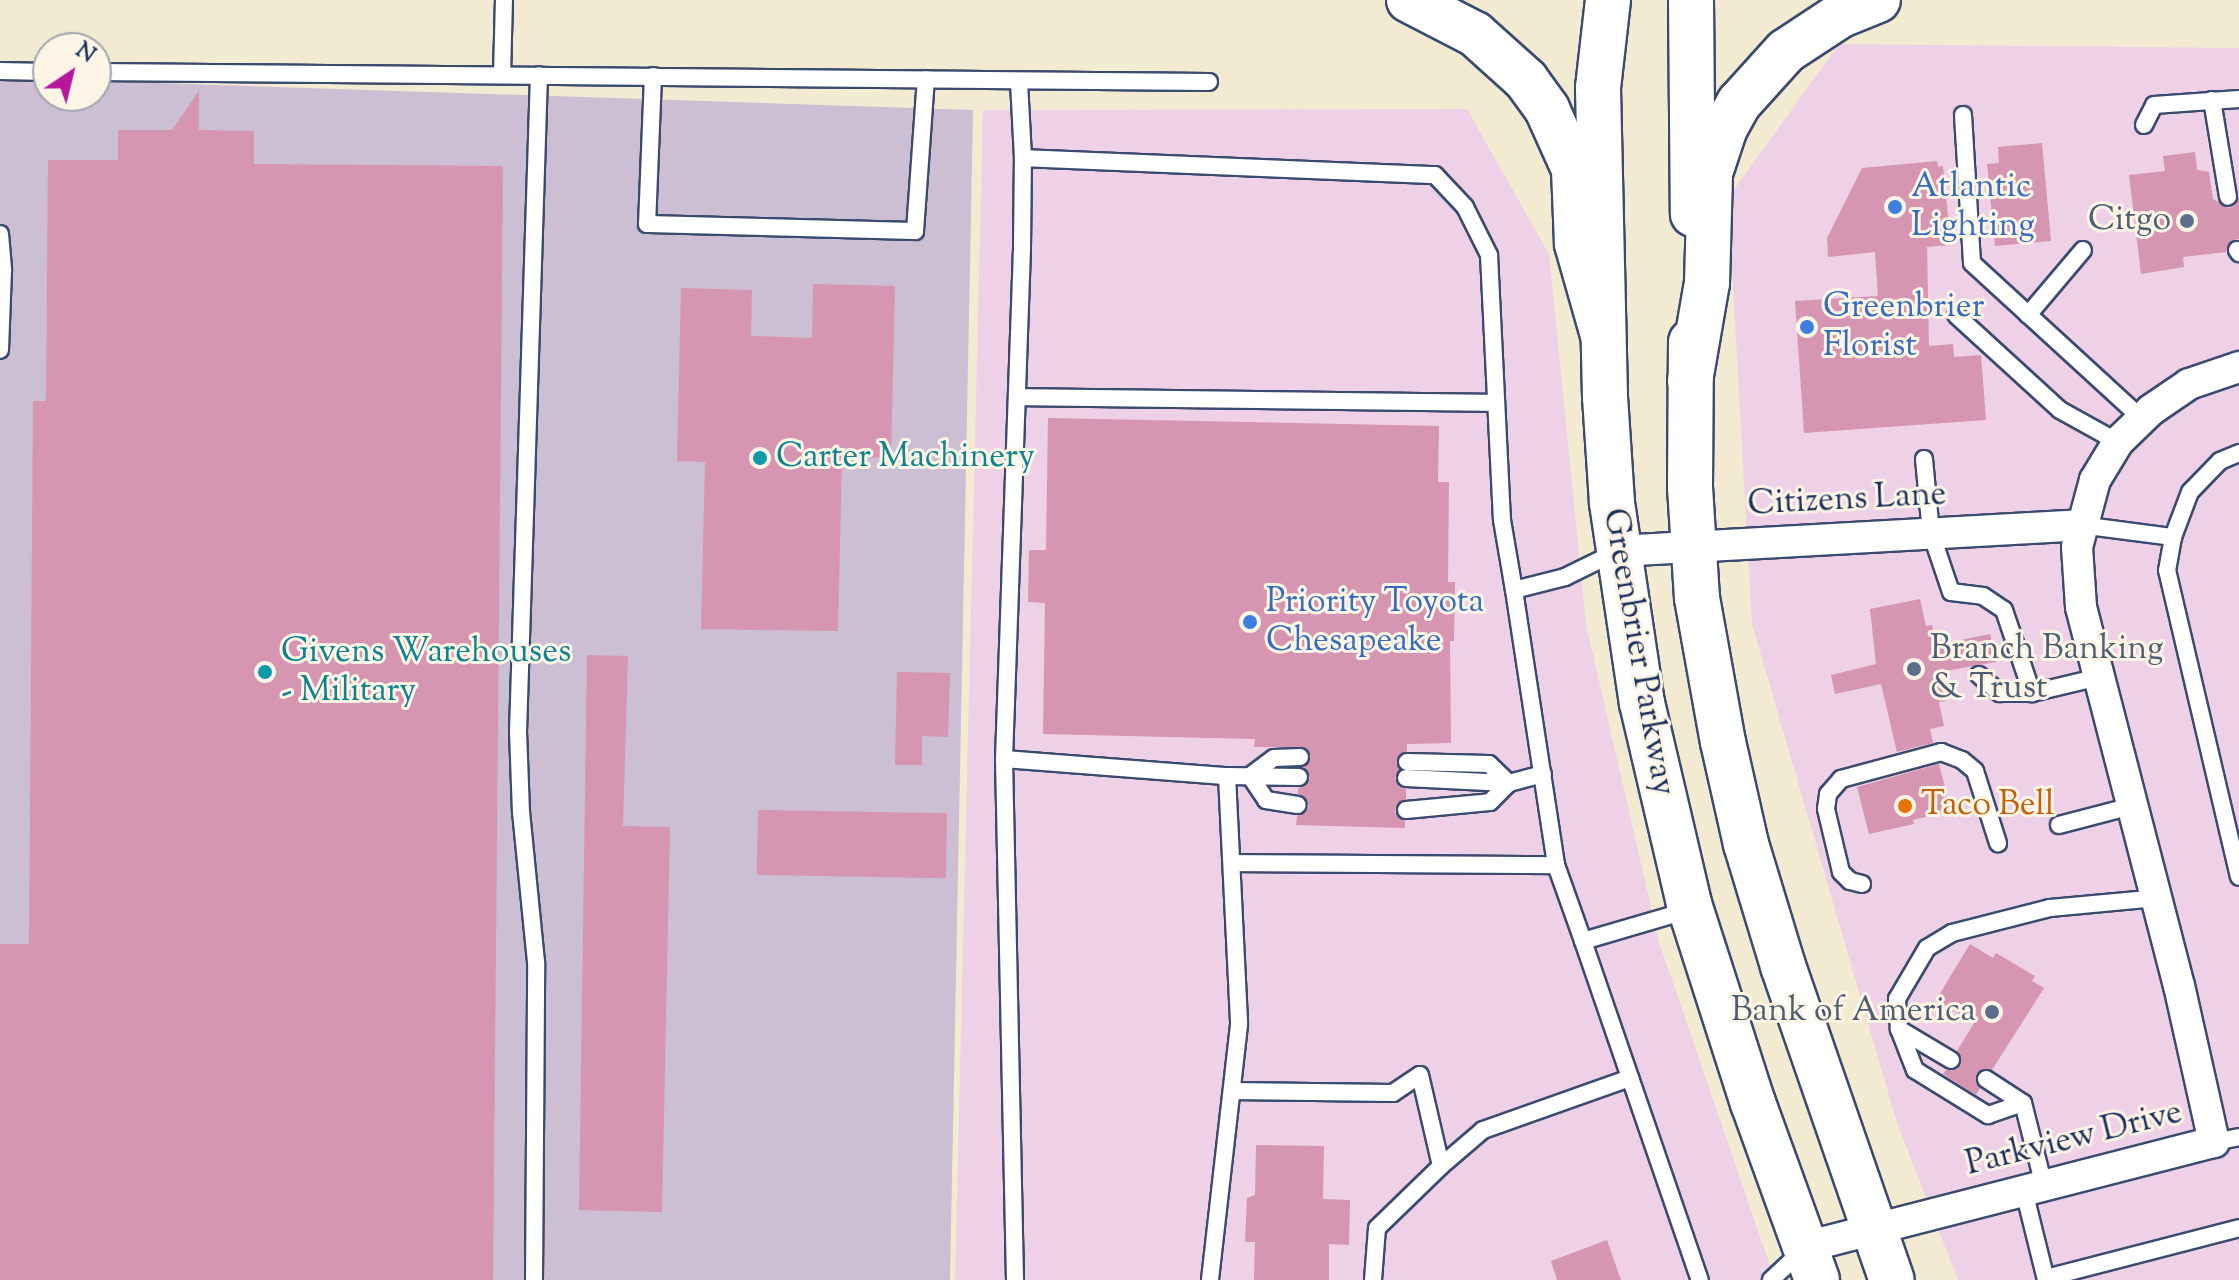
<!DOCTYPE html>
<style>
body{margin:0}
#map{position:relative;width:2239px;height:1280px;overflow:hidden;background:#f2ebd2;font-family:"Sorts Mill Goudy",serif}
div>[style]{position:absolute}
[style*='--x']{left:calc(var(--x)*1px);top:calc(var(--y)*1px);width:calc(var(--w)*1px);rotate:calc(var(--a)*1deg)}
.built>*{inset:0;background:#eed0e7}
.industrial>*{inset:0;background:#ccbed3}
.building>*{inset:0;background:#d695b0;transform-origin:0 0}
.roads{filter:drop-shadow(2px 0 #3b4b6f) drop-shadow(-2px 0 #3b4b6f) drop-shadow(0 2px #3b4b6f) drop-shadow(0 -2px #3b4b6f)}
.lane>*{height:16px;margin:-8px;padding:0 8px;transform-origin:8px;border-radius:8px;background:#fff}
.street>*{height:30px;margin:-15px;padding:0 15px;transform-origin:15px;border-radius:15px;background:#fff}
.secondary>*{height:44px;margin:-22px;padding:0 22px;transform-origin:22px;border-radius:22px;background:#fff}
.primary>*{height:44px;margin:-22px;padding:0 22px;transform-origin:22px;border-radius:22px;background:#fff}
.dots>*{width:22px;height:22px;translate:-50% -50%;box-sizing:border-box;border:4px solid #fcf5e5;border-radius:50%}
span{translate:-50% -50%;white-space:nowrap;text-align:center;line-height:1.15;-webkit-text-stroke:6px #fcf5e5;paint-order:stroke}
.shop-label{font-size:34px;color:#366cbe}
.left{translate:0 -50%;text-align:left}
.service-label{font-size:34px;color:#4e5e75}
.right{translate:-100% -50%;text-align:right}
.culture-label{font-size:34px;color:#0d838f}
.street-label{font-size:34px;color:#1b2f5e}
.food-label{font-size:34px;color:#c56008}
.north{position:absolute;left:32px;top:32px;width:80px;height:80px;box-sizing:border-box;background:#fcf5e5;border:2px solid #a2a6af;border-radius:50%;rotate:35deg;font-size:22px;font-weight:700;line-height:32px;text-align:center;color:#1b2f5e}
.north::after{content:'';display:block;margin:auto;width:28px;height:36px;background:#b5179e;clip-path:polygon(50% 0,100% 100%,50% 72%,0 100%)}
</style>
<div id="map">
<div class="built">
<i style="clip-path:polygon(1839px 44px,2239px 48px,2239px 1280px,1958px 1280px,1897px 1123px,1752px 624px,1728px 198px)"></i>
<i style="clip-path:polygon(1467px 109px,1549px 254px,1586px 624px,1659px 942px,1775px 1280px,955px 1280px,983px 110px)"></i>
</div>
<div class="industrial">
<i style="clip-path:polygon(0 78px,48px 80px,48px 96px,96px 96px,96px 81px,973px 110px,950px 1280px,0 1280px)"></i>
</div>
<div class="building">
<i style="clip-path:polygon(199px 91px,199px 130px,254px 131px,254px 164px,503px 166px,493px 1280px,0 1280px,0 944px,29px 944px,33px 401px,46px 401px,48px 160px,118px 160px,118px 130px,172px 130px)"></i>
<i style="clip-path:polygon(2042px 143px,2051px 241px,1995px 246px,1987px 164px,1999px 163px,1998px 147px)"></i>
<i style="clip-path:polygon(2195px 152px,2197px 170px,2209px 172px,2213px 199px,2229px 208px,2236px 205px,2239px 196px,2239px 239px,2230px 241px,2226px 252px,2183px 257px,2184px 267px,2141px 274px,2129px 175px,2165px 171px,2163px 156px)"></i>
<i style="clip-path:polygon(1937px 161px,1938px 167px,1943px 166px,1951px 245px,1927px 247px,1929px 346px,1953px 344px,1954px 357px,1981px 355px,1986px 420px,1804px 433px,1795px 301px,1878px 296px,1875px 252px,1828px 257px,1827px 238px,1862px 168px)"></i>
<i style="clip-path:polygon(813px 284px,895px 286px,891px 458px,842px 457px,838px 631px,701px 629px,705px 462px,677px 461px,681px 288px,752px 290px,751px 336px,812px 338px)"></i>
<i style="clip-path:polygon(1048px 418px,1439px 426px,1438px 482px,1449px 482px,1448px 582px,1455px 582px,1454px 641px,1450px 641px,1451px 743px,1407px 744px,1407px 751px,1397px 757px,1399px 770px,1395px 778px,1399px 787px,1406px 789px,1406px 799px,1396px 805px,1395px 812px,1405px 821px,1405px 828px,1296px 825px,1297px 816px,1306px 812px,1309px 806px,1305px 797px,1298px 794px,1298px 788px,1305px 786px,1310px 778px,1304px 767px,1311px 756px,1304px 747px,1254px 747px,1255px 739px,1043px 734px,1045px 603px,1028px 602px,1029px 550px,1046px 550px)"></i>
<i style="clip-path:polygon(1920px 599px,1926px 626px,1932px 625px,1936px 645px,1990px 634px,1996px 662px,1940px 672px,1946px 701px,1939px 702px,1944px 726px,1930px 729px,1933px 743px,1897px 752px,1881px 684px,1835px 694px,1831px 675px,1876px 664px,1870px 609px)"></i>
<i style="clip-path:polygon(587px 655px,628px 656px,623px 826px,670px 827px,662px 1212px,579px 1210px)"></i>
<i style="clip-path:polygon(897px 672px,950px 673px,948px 737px,922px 736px,922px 765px,895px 765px)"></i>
<i style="clip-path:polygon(1939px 764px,1951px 811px,1913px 820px,1914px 824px,1869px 834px,1857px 787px)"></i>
<i style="left:758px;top:810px;width:189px;height:65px;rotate:1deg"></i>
<i style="clip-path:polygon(1970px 944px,1993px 958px,1996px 953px,2035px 976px,2032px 981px,2044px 988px,1992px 1070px,1982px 1069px,1976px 1074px,1976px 1083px,1980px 1088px,1976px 1095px,1943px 1074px,1946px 1070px,1956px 1070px,1961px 1065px,1957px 1051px,1974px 1023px,1936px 1000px)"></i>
<i style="clip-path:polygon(1256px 1145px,1324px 1146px,1323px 1199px,1350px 1200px,1349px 1245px,1329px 1244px,1329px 1280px,1254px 1280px,1255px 1242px,1245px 1242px,1247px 1198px,1255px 1195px)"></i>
<i style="clip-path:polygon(1607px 1240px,1621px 1280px,1557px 1280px,1551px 1261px)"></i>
</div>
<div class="roads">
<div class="lane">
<i style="--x:0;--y:71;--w:48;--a:1.2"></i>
<i style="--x:96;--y:72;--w:1113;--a:0.51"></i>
<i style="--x:502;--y:75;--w:75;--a:-88.5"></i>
<i style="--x:653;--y:76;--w:148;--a:92.3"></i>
<i style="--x:647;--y:224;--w:268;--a:1.5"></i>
<i style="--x:915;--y:231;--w:152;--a:-85.9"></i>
<i style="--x:2212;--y:100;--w:98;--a:80.6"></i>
<i style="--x:1963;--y:115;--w:148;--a:86.5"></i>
<i style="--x:1972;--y:263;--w:231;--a:42.5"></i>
<i style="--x:2144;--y:125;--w:22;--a:-63"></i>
<i style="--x:2154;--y:105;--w:85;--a:-4"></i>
<i style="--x:1023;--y:158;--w:412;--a:2.4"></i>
<i style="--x:1435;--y:175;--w:44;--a:46.8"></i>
<i style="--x:1465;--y:207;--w:54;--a:63.4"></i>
<i style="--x:1489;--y:255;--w:265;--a:87.2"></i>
<i style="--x:1502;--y:520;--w:71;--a:80.3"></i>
<i style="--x:1514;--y:590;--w:53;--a:-14.3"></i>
<i style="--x:1565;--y:577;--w:57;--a:-26.1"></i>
<i style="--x:0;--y:234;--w:37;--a:85"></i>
<i style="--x:3;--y:271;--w:79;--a:92.2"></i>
<i style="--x:2237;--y:250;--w:4;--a:56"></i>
<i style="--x:1956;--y:315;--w:141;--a:42.4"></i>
<i style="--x:2060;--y:410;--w:66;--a:28.9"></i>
<i style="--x:2028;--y:315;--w:85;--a:-49.8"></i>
<i style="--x:1017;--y:397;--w:479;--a:0.7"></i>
<i style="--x:2239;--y:453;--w:21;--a:157"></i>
<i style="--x:2220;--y:461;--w:43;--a:134.1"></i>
<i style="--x:2190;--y:492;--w:48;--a:110.7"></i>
<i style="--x:2173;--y:537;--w:34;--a:100"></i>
<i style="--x:2167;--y:570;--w:315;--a:76.8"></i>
<i style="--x:1924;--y:459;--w:74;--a:84.6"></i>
<i style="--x:1931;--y:533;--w:62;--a:71.3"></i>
<i style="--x:1951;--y:592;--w:32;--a:7"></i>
<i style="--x:1983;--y:596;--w:25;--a:34"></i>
<i style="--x:2004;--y:610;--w:88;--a:71.4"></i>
<i style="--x:2080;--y:525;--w:94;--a:7.4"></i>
<i style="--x:1514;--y:590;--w:278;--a:81.3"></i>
<i style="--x:1979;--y:675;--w:28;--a:41"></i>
<i style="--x:2000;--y:693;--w:32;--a:0"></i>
<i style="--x:2032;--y:693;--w:69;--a:-13.4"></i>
<i style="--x:1004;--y:759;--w:224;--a:4.4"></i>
<i style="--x:1227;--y:776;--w:249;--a:87.2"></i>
<i style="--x:1239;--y:1025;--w:257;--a:96.5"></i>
<i style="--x:1407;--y:762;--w:82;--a:1.4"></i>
<i style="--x:1489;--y:764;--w:28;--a:44"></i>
<i style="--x:1227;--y:776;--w:72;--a:0.8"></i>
<i style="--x:1250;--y:776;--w:29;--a:56"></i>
<i style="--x:1266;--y:800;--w:32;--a:9"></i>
<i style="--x:1250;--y:776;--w:30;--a:-37"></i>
<i style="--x:1274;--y:758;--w:26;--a:-2"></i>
<i style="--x:1406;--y:778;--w:103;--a:2.8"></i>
<i style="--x:1509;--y:783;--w:35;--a:-15"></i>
<i style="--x:1406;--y:810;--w:84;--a:-5.4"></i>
<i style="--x:1490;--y:802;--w:27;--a:-45"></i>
<i style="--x:2059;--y:825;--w:75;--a:-14.6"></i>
<i style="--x:1232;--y:863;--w:324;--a:0.4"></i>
<i style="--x:1556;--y:865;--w:81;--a:70.4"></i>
<i style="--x:1583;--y:941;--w:110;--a:-16.3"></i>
<i style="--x:1862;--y:884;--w:12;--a:-166"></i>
<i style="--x:1850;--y:881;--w:13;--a:-135"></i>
<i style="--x:1841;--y:872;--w:65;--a:-103.4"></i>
<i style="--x:1826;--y:809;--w:15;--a:-82"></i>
<i style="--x:1828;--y:794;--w:20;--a:-49"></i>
<i style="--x:1841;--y:779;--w:104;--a:-15.1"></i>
<i style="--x:1941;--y:752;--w:22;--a:21"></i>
<i style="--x:1962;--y:760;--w:17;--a:40"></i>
<i style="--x:1975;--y:771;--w:76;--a:72.3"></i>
<i style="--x:1583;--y:941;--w:359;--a:71"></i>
<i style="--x:1899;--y:1029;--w:44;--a:68.7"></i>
<i style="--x:1915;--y:1070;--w:86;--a:31.7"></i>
<i style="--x:1988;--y:1115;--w:37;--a:-19"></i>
<i style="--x:1951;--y:1060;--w:61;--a:-149.2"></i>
<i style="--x:1899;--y:1029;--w:30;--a:-94"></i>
<i style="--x:1897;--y:999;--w:59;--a:-59.5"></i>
<i style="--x:1927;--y:948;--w:29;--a:-31"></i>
<i style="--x:1952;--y:933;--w:101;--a:-14.3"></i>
<i style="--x:2050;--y:908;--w:107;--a:-5.3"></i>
<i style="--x:1986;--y:1079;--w:44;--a:33"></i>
<i style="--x:2023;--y:1103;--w:86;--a:75.8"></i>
<i style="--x:1232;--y:1091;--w:161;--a:0.7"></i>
<i style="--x:1393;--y:1093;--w:32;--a:-34"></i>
<i style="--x:1420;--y:1075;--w:93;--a:77"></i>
<i style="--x:1441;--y:1166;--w:89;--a:135.9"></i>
<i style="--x:1377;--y:1228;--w:52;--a:94.4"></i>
<i style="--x:2214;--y:1142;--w:25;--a:-11"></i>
<i style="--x:1441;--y:1166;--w:55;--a:-40.6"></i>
<i style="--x:1483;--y:1130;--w:156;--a:-19.5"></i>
<i style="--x:2024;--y:1191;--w:92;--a:76.1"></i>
<i style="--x:2046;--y:1278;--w:199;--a:-14.5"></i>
<i style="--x:534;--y:1280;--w:318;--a:-89.6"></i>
<i style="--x:536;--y:962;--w:150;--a:-95.7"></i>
<i style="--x:521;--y:813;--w:81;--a:-92.1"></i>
<i style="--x:518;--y:732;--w:657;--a:-88.17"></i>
<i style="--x:1015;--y:1280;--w:521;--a:-91.21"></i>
<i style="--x:1004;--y:759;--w:511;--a:-87.98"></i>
<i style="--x:1022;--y:248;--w:90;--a:-89.4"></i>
<i style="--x:1023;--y:158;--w:77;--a:-93"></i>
<i style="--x:1771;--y:1280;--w:42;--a:-43.1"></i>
</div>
<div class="street">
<i style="--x:1618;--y:551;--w:463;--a:-3.2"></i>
<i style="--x:1805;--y:1247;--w:422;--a:-14.4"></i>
<i style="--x:2214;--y:1142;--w:160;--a:-102.6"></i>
<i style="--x:2179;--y:986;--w:391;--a:-104.5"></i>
<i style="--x:2081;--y:607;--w:60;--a:-93.8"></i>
<i style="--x:2077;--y:547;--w:69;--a:-75"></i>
<i style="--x:2095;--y:480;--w:44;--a:-58.8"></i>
<i style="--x:2118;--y:442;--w:46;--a:-44.1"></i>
<i style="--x:2151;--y:410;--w:46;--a:-34.4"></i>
<i style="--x:2189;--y:384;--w:53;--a:-18.8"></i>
</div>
<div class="secondary">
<i style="--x:1608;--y:0;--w:89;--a:96.5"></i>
<i style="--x:1598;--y:88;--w:309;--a:88.7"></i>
<i style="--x:1605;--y:397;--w:106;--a:86.2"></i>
<i style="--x:1612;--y:503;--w:202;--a:81.5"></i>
<i style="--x:1642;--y:703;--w:206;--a:76.8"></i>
<i style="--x:1689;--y:904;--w:209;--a:72.2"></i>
<i style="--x:1753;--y:1103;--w:188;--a:70.1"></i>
<i style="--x:1691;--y:0;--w:214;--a:89.5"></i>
<i style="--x:1691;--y:342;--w:145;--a:90.4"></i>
<i style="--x:1690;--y:487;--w:111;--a:86.4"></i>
<i style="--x:1697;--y:598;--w:146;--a:79.8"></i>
<i style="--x:1723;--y:742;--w:105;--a:77.3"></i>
<i style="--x:1746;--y:844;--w:127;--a:73.1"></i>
<i style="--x:1783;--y:966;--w:332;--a:70.9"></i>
</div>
<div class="primary">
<i style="--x:1409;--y:0;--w:74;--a:27.3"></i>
<i style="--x:1475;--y:34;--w:69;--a:42"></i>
<i style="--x:1526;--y:80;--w:36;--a:54"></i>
<i style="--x:1547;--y:109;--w:66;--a:65.8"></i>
<i style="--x:1574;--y:169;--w:75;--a:87.7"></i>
<i style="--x:1577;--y:244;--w:95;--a:74.1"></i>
<i style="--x:1690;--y:381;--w:99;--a:-80.2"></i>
<i style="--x:1707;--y:283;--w:110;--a:-88.4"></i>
<i style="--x:1710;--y:173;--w:47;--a:-71.6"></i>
<i style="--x:1725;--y:128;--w:29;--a:-61"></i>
<i style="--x:1739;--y:103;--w:70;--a:-47.9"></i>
<i style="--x:1786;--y:51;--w:64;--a:-33.4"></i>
<i style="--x:1839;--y:16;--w:42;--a:-22.3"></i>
</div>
</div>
<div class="dots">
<i style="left:1895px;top:207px;background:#3f7fe0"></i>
<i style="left:2187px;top:221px;background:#5c6f8a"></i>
<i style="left:1807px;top:327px;background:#3f7fe0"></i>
<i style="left:760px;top:458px;background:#0f9aa8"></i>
<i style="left:1250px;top:622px;background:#3f7fe0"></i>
<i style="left:1914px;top:669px;background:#5c6f8a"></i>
<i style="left:265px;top:672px;background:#0f9aa8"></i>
<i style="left:1905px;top:806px;background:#e8710a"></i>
<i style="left:1992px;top:1012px;background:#5c6f8a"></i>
</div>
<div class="shop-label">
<span class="left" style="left:1911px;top:207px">Atlantic<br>Lighting</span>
<span class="left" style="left:1823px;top:327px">Greenbrier<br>Florist</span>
<span class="left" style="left:1266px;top:622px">Priority Toyota<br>Chesapeake</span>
</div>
<div class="service-label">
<span class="right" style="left:2171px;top:221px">Citgo</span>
<span class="left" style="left:1930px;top:669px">Branch Banking<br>&amp; Trust</span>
<span class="right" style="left:1976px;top:1012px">Bank of America</span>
</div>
<div class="culture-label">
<span class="left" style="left:776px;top:458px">Carter Machinery</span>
<span class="left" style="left:281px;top:672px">Givens Warehouses<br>- Military</span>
</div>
<div class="street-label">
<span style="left:1847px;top:500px;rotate:-3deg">Citizens Lane</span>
<span style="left:1638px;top:652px;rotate:80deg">Greenbrier Parkway</span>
<span style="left:2074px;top:1139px;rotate:-14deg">Parkview Drive</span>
</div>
<div class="food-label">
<span class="left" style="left:1921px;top:806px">Taco Bell</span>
</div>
<div class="north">N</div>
</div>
